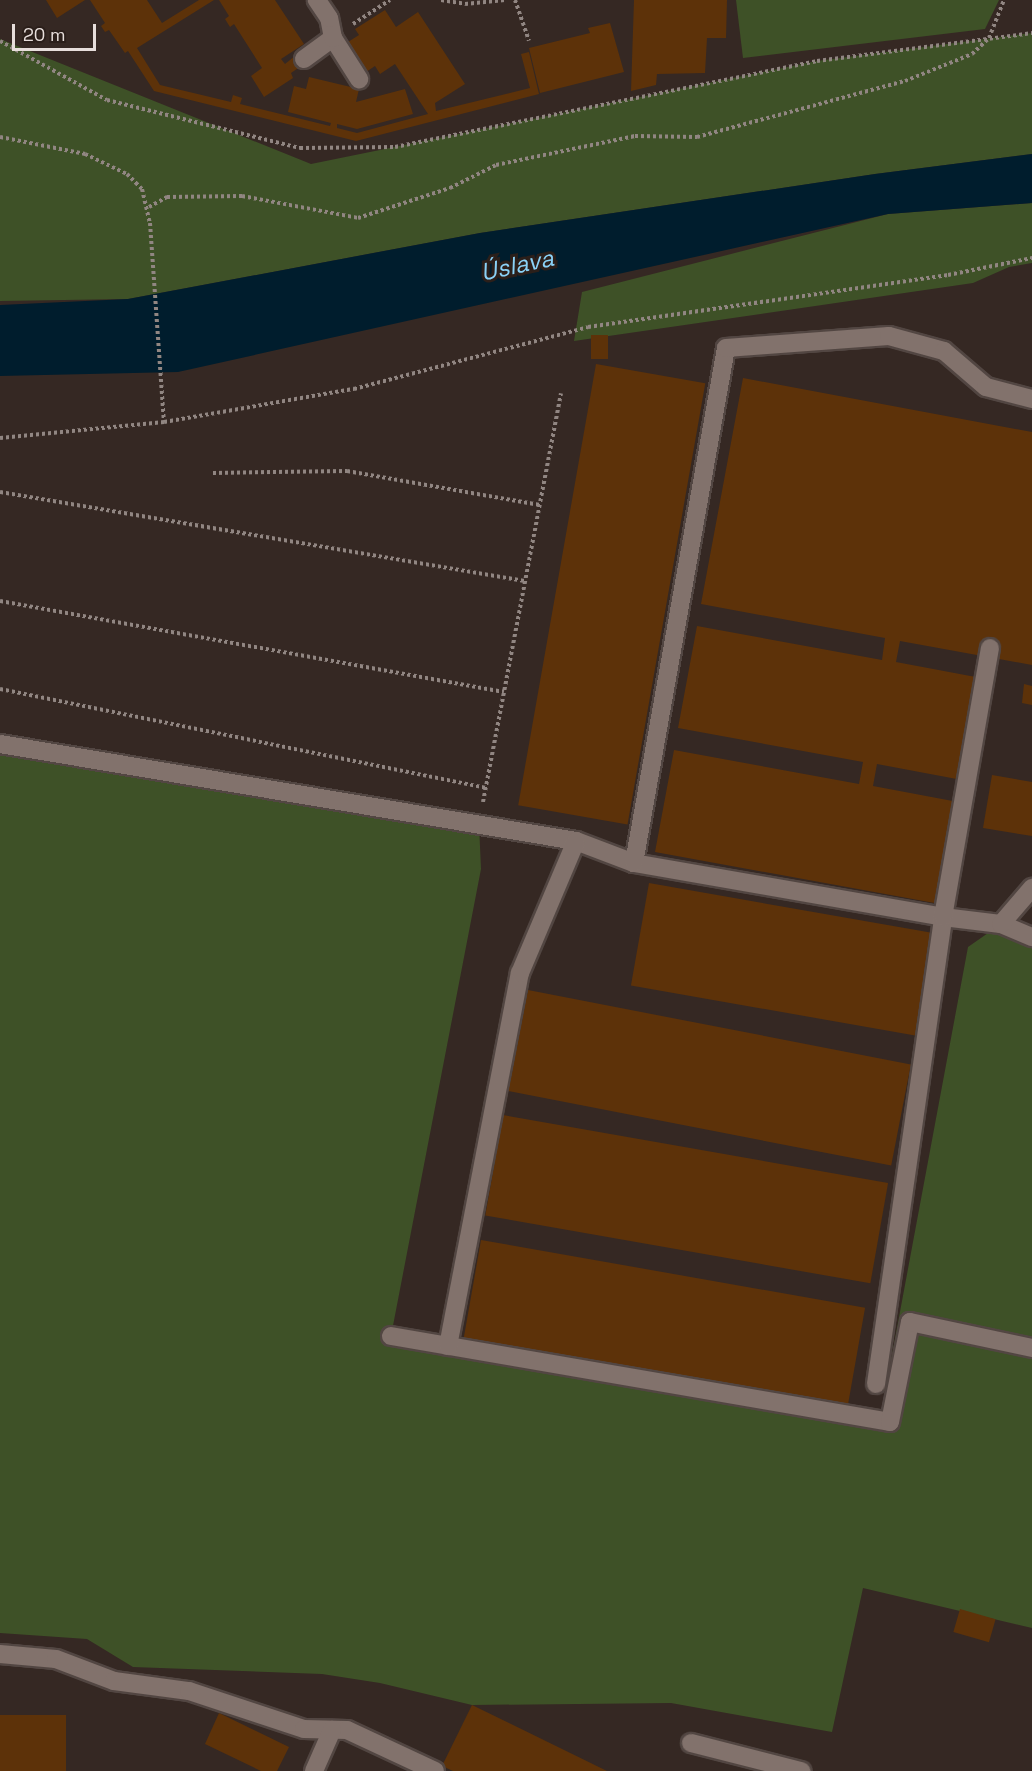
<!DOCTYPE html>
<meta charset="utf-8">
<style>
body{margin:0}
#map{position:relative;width:1032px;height:1771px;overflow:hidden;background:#352823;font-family:"Space Grotesk",sans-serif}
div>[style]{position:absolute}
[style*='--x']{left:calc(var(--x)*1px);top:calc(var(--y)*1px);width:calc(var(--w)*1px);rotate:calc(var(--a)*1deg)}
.green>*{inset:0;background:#3e5127}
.water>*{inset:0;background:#001d2d}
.building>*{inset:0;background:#5d3209;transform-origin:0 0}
.path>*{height:4px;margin-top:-2px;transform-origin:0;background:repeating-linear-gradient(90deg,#918682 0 3px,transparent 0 6px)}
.roads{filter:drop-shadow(2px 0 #524642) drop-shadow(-2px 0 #524642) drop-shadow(0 2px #524642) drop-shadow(0 -2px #524642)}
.minor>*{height:18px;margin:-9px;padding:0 9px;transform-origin:9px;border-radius:9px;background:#82726c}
span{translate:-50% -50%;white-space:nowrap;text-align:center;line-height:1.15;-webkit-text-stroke:6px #2b1f1a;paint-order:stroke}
.water-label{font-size:24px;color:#8ad2f7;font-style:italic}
.scale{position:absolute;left:12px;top:24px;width:84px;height:27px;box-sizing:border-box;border:3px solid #e7dedb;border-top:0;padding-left:8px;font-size:18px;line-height:21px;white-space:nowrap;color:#e7dedb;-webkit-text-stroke:4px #2b1f1a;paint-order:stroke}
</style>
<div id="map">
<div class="green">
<i style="clip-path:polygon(736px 0,999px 0,985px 29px,743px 58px)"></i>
<i style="clip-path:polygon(1032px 33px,1032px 154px,875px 174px,480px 233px,128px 299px,0 301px,0 39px,311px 164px,817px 61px)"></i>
<i style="clip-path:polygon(1032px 203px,1032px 263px,1009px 267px,973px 283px,574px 341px,582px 292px,888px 214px)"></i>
<i style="clip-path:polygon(0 744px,479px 824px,481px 869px,391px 1336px,880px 1419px,968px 947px,1001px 924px,1032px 937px,1032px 1628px,863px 1588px,832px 1732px,671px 1703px,472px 1705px,380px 1683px,322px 1674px,133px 1667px,87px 1639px,0 1633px)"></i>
</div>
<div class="water">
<i style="clip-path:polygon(1032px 154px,1032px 203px,888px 214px,178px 372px,0 376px,0 305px,128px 299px,480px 233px,875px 174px)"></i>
</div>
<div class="building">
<i style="clip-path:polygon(46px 0,85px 0,57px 18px)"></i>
<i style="clip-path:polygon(90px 0,147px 0,162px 23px,199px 0,214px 0,137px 48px,160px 85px,231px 102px,233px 95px,242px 98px,240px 104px,330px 126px,331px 123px,288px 112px,294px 86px,306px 89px,309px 77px,359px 89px,356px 102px,405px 89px,413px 114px,357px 129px,337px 124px,337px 128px,357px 133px,428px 114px,395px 64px,380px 74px,375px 66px,366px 72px,348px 42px,359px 35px,355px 29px,385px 10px,396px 27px,418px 12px,465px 84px,435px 103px,436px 111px,530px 88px,521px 54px,529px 52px,539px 94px,356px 141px,154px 91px,128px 51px,125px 53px,109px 30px,105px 32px,101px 26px,105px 23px)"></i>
<i style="clip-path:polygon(219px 0,275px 0,304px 44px,281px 59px,285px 64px,295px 56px,301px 66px,291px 73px,293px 78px,264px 97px,251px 76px,262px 68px,234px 24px,230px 27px,225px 19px,229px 16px)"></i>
<i style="clip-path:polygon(634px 0,727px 0,726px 38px,707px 38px,705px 73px,657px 74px,656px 85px,631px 91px)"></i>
<i style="clip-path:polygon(610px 23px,624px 72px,540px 93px,529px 48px,590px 33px,588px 28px)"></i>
<i style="left:591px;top:335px;width:17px;height:24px"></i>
<i style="left:596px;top:364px;width:111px;height:448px;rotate:10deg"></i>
<i style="clip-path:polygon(743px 378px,1032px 432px,1032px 665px,900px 641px,896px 662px,981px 678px,962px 780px,877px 764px,873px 786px,958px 802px,940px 904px,655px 852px,674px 750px,859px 784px,863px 762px,678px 728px,697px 626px,882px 660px,885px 638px,701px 604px)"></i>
<i style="clip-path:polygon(1024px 684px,1032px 686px,1032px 705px,1022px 703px)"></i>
<i style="clip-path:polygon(992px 775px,1032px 782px,1032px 836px,983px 828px)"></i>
<i style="left:649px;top:883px;width:290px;height:104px;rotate:10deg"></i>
<i style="left:528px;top:990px;width:390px;height:103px;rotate:11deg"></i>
<i style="left:503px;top:1115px;width:391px;height:102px;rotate:10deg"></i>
<i style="left:481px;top:1240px;width:390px;height:102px;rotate:10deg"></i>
<i style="left:960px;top:1609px;width:37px;height:24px;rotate:16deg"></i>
<i style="clip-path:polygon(472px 1705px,607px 1771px,453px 1771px,442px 1766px)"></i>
<i style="clip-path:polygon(219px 1713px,289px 1747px,277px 1771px,261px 1771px,205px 1744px)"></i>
<i style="left:0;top:1715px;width:66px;height:56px"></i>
</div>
<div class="path">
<i style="--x:441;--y:0;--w:24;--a:9"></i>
<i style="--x:465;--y:4;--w:40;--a:-5.7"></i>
<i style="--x:515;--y:0;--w:43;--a:71.1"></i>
<i style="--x:353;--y:24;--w:44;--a:-33"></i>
<i style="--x:0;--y:41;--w:122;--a:28.9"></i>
<i style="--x:107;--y:100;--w:199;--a:14"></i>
<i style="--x:300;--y:148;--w:95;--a:-0.6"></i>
<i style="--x:395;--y:147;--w:431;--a:-11.5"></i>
<i style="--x:817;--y:61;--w:217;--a:-7.4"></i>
<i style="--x:0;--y:137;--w:87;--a:11.3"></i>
<i style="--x:85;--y:154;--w:47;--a:25.5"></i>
<i style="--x:127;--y:174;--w:21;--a:45"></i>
<i style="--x:142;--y:189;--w:35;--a:77"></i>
<i style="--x:150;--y:223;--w:199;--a:86"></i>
<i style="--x:164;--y:422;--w:193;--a:-9.9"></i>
<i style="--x:354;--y:389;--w:242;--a:-14.8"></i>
<i style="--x:588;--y:327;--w:364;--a:-8.2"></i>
<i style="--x:948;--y:275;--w:86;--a:-11.4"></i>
<i style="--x:149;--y:207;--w:21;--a:-29"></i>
<i style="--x:167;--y:197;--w:75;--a:-0.8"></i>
<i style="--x:242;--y:196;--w:118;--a:10.7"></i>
<i style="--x:358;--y:218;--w:97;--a:-18.1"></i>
<i style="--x:450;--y:188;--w:51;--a:-26.6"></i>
<i style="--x:496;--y:165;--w:142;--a:-11.8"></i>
<i style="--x:635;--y:136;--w:62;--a:0.9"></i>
<i style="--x:697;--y:137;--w:215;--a:-15.1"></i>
<i style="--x:905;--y:81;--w:72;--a:-21.9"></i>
<i style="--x:972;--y:54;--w:23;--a:-43"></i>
<i style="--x:989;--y:38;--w:41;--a:-68.5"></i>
<i style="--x:0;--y:438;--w:165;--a:-5.6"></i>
<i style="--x:213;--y:473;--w:134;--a:-0.9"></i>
<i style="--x:347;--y:471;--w:196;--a:10"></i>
<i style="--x:0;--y:492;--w:532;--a:9.62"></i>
<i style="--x:0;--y:601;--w:512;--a:10.23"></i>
<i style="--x:0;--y:689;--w:496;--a:11.5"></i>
<i style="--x:483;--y:802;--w:416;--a:-79.2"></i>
</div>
<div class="roads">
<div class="minor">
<i style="--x:333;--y:38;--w:49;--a:57.6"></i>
<i style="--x:304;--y:59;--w:36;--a:-36"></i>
<i style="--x:333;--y:38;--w:20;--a:-101"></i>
<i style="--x:329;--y:18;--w:22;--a:-124"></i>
<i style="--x:0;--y:744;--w:584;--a:9.56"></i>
<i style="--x:576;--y:841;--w:62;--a:20.8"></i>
<i style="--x:634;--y:863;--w:314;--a:9.9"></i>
<i style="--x:943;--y:917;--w:58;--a:6.9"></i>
<i style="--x:1001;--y:924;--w:34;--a:23"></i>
<i style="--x:634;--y:863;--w:523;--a:-79.87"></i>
<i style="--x:726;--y:348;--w:163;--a:-4.2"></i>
<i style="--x:889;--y:336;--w:57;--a:15.3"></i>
<i style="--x:944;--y:351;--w:55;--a:40.6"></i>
<i style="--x:986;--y:387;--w:48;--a:14.6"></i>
<i style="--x:1001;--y:924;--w:48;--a:-49.3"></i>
<i style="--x:391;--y:1336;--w:506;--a:9.78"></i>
<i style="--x:890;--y:1422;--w:102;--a:-78.7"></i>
<i style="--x:910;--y:1322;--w:125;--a:12"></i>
<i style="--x:448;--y:1346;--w:380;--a:-79.1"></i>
<i style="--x:520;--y:973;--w:143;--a:-67"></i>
<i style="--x:876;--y:1384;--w:472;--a:-81.8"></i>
<i style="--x:943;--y:917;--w:273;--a:-80.1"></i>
<i style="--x:0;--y:1654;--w:56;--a:5.1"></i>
<i style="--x:56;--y:1659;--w:62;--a:20.8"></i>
<i style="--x:114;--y:1681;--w:76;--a:7.6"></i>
<i style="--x:189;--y:1691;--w:121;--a:18.3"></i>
<i style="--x:304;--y:1729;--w:43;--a:1.3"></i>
<i style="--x:347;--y:1730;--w:97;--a:25"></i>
<i style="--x:691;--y:1743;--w:114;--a:14.3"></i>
<i style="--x:314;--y:1771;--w:45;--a:-66.3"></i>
</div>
</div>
<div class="water-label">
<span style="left:517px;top:265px;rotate:-12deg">Úslava</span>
</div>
<div class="scale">20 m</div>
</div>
